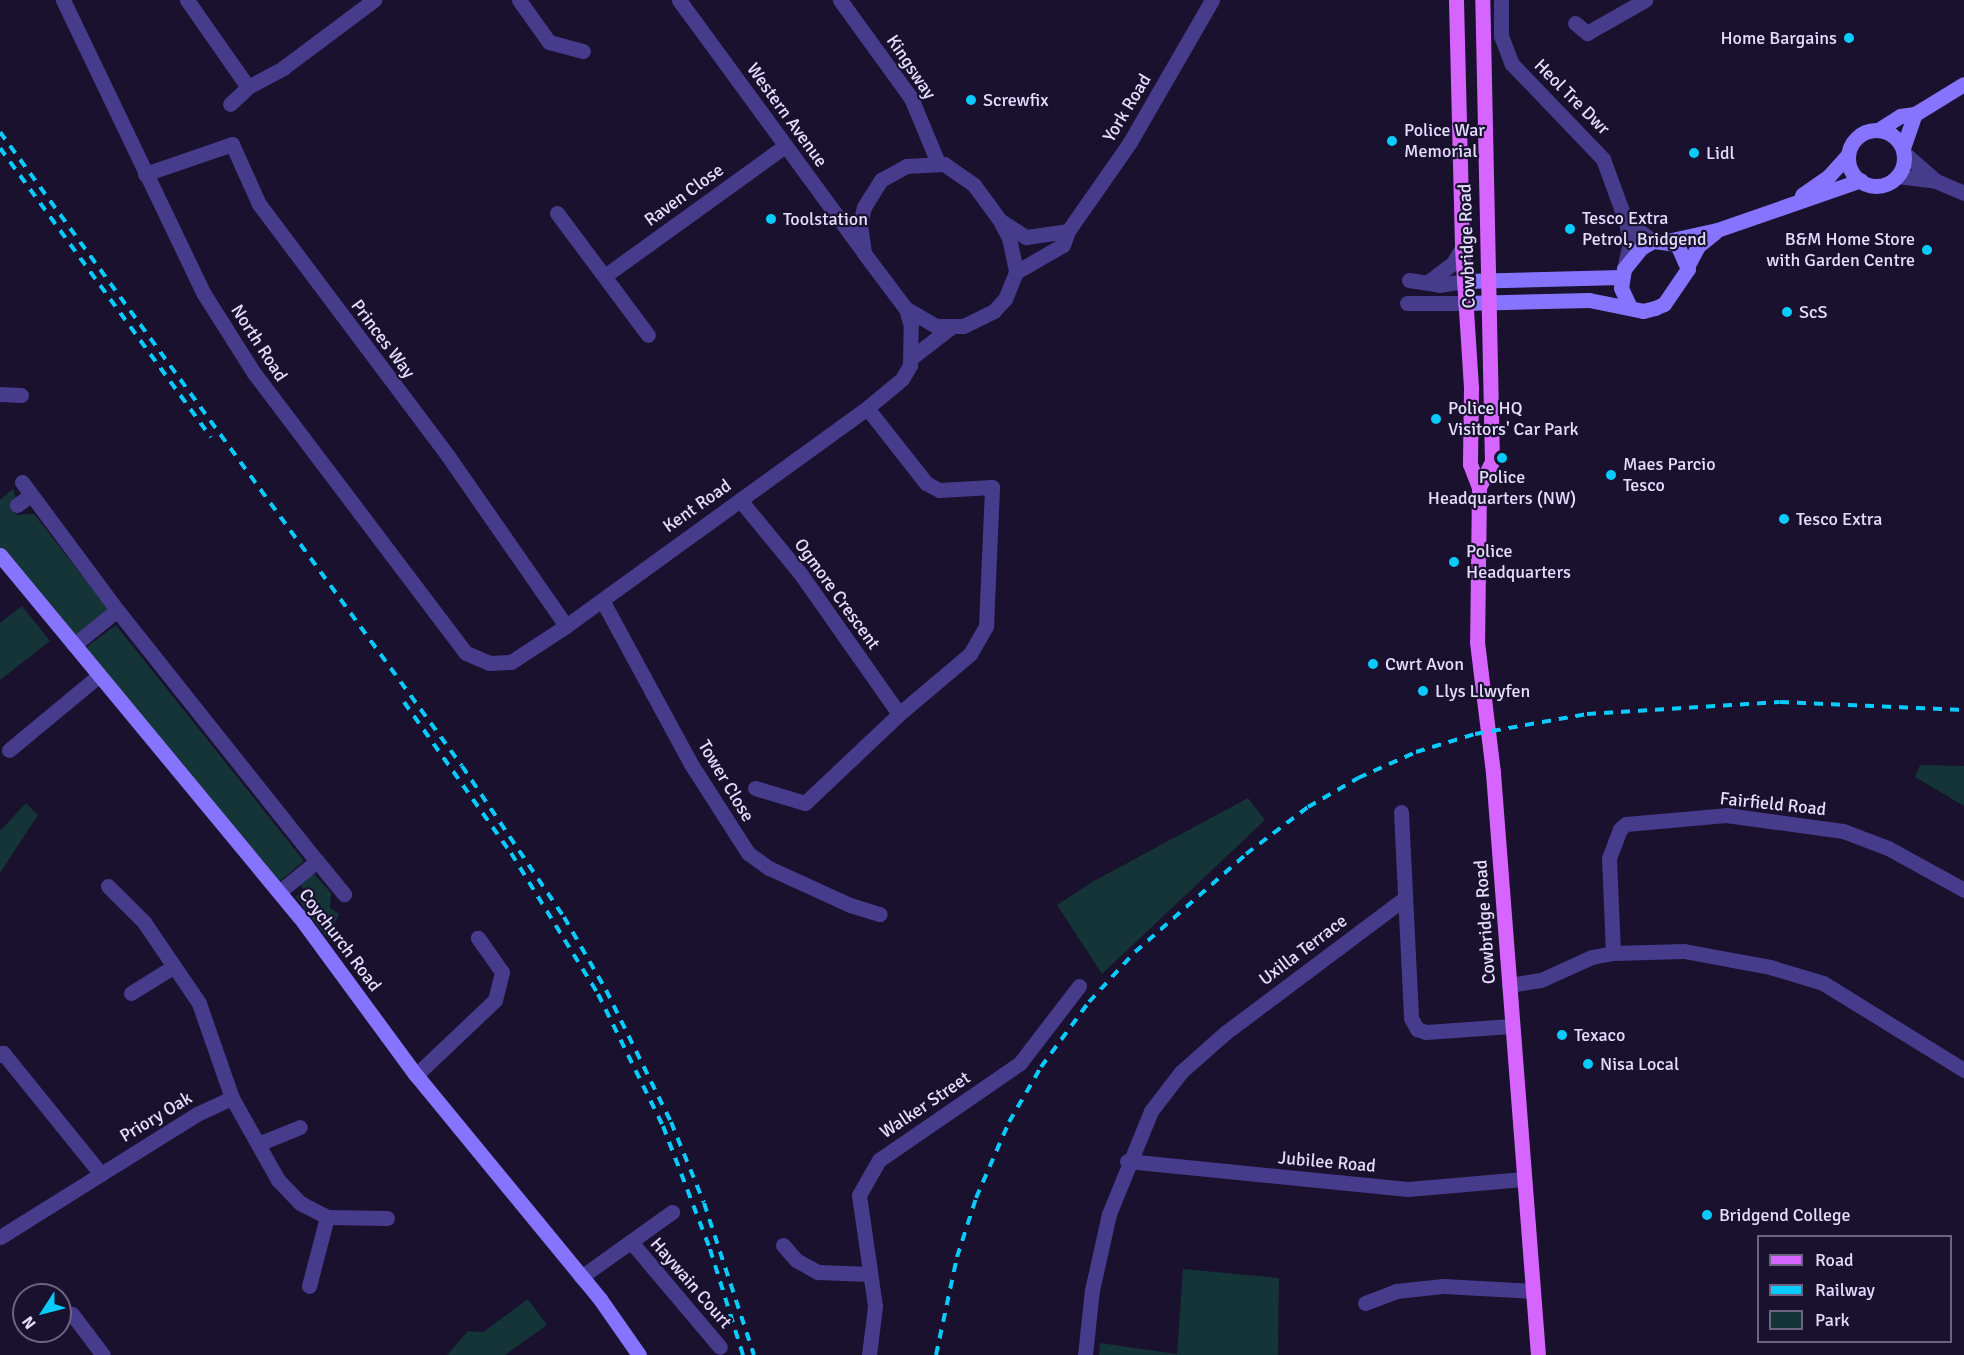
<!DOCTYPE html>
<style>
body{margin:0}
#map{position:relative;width:1964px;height:1355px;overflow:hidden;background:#19112d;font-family:Signika,sans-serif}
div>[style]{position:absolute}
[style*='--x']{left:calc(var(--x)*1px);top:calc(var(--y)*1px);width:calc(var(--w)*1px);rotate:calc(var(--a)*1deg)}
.green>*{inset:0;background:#143437}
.street>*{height:15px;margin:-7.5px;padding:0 7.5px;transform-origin:7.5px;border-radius:7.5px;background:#473b8c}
.secondary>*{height:15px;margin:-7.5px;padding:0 7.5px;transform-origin:7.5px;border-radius:7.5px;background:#8674ff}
.secondary>.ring{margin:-7.5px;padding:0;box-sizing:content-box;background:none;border:15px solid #8674ff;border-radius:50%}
.primary>*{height:15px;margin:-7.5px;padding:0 7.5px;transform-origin:7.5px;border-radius:7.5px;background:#d664ff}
.rail>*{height:4px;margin-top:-2px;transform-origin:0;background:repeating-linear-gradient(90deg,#09cbff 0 9px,transparent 0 17px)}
.dots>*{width:16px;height:16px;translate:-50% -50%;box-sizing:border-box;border:3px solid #19112d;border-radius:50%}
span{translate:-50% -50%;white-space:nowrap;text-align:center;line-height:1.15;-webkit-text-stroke:4.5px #19112d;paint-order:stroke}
.poi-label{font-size:18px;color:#e4ddff}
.right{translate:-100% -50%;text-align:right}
.left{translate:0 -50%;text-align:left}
.street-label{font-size:18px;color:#e4ddff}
.legend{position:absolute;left:1757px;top:1235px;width:195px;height:108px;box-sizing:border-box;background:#19112d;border:2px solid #6a6381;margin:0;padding:8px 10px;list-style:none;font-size:18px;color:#e4ddff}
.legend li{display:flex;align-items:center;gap:12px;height:30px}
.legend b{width:30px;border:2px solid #6a6381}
.north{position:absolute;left:12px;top:1283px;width:60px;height:60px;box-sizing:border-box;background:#19112d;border:2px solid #6a6381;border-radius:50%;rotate:234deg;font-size:16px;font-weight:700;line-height:24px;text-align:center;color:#e4ddff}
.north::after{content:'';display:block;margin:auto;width:21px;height:27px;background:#09cbff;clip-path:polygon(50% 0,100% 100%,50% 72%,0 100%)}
</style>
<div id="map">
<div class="green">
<i style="clip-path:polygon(13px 489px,17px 501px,12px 509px,17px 515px,34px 514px,109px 610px,74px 639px,0 549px,0 500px)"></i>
<i style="clip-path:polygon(22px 606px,50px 641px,0 680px,0 623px)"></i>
<i style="clip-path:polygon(116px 625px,304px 861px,279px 882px,84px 649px)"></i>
<i style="clip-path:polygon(1920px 765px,1964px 766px,1964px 806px,1915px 777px)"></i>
<i style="clip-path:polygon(1248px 798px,1265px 820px,1102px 974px,1057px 905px,1092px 882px)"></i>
<i style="clip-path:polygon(26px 803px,38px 815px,0 873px,0 831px)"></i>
<i style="clip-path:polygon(313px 873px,331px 893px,330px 908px,339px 914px,327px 938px,296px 897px,304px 890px,300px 884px)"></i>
<i style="clip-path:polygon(1183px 1269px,1279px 1278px,1278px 1355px,1099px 1355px,1100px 1343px,1177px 1354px)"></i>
<i style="clip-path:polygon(528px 1299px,547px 1325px,505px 1355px,447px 1355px,468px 1331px,483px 1332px)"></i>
</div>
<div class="street">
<i style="--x:63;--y:0;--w:326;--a:64.4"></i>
<i style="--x:204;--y:294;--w:93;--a:57.7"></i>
<i style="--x:254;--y:373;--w:351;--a:52.9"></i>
<i style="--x:466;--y:653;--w:25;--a:23"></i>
<i style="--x:489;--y:663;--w:22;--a:-3"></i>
<i style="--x:511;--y:662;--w:66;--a:-33.2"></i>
<i style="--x:566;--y:626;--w:372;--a:-35.9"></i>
<i style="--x:867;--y:408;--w:45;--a:-39.6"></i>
<i style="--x:902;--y:379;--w:16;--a:-60"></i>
<i style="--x:910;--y:365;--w:39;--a:-89"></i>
<i style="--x:911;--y:326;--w:18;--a:-106"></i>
<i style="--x:906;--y:309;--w:70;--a:-126.9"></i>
<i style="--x:864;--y:253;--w:29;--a:-98"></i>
<i style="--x:860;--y:224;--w:17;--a:-77"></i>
<i style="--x:864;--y:207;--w:32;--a:-58"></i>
<i style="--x:881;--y:180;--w:29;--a:-29"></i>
<i style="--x:906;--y:166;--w:38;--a:-3"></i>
<i style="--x:944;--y:164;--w:37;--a:35"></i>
<i style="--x:974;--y:185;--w:42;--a:53.7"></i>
<i style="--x:999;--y:219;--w:21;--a:62"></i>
<i style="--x:1009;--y:238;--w:35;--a:78"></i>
<i style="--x:1016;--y:272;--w:29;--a:112"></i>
<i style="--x:1005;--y:299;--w:16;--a:133"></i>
<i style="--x:994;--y:311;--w:34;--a:154"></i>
<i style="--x:963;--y:326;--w:27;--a:180"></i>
<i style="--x:936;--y:326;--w:34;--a:-150"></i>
<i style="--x:187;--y:0;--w:106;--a:55"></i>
<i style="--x:248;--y:87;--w:40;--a:-28"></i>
<i style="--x:283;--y:68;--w:114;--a:-36.8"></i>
<i style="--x:519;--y:0;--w:52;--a:54.5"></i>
<i style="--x:549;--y:42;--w:35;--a:15"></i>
<i style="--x:679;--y:0;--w:310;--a:53.8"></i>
<i style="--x:840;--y:0;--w:121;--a:54.1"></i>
<i style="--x:911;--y:98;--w:70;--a:67.4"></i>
<i style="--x:1501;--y:0;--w:36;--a:90"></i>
<i style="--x:1501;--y:36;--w:30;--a:69"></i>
<i style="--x:1512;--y:64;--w:132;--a:46.2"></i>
<i style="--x:1603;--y:159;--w:67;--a:69.9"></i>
<i style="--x:1626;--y:222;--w:21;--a:79"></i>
<i style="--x:1630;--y:243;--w:27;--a:103"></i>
<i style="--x:1575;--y:23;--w:16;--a:40"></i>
<i style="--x:1587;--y:33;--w:67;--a:-29.6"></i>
<i style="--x:230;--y:104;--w:25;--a:-43"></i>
<i style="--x:1905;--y:154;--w:41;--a:41.1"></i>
<i style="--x:1936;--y:181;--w:30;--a:23"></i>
<i style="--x:145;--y:174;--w:92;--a:-19"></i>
<i style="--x:232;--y:144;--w:66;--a:65.8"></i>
<i style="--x:259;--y:204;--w:315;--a:53.1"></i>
<i style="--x:448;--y:456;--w:207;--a:55.2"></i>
<i style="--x:1897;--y:176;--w:39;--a:7"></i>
<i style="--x:557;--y:213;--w:152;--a:53.3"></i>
<i style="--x:1001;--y:221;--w:30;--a:33"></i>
<i style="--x:1026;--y:237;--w:42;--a:-8.1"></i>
<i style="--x:1626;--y:222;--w:33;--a:35"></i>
<i style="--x:1016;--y:272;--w:54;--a:-29.9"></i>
<i style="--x:1063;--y:245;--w:15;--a:-70"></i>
<i style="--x:1068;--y:231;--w:108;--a:-55.1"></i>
<i style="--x:1130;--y:142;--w:164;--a:-60"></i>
<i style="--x:606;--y:275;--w:221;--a:-35.8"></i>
<i style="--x:1409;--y:280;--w:30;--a:9"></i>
<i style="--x:1439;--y:285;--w:25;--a:-9"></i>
<i style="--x:1428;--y:282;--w:31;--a:-37"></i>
<i style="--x:1453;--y:263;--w:17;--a:-59"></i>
<i style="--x:1407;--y:303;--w:58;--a:0"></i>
<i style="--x:911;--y:358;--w:49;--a:-37.6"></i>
<i style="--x:0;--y:394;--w:21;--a:3"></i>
<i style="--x:22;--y:482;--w:159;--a:53.4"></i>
<i style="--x:117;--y:610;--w:321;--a:51.5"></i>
<i style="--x:317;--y:861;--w:49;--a:140.8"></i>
<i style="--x:740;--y:500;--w:94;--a:50.6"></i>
<i style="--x:800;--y:573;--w:172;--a:54.9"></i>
<i style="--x:899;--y:714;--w:93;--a:-40.2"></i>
<i style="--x:970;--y:654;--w:32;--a:-60"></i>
<i style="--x:986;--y:626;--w:139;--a:-87.5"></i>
<i style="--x:992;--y:487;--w:53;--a:176.8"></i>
<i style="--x:939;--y:490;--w:15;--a:-152"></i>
<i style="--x:926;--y:483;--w:95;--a:-128.2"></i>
<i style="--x:17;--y:505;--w:17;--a:-36"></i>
<i style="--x:602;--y:600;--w:187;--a:61.5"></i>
<i style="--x:691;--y:764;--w:106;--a:57.4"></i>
<i style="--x:748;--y:853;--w:26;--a:36"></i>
<i style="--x:769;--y:868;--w:89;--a:24.6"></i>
<i style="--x:850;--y:905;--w:31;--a:17"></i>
<i style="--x:74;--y:645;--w:55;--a:-39.1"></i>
<i style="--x:9;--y:750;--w:116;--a:-39.7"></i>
<i style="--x:755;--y:788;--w:52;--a:16.7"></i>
<i style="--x:805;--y:803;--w:129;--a:-43.4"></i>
<i style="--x:1401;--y:812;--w:206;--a:87.2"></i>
<i style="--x:1411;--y:1018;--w:13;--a:61"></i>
<i style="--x:1417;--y:1029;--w:9;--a:18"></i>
<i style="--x:1426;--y:1032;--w:85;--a:-4"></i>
<i style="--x:317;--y:861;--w:43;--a:50.7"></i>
<i style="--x:1613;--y:953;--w:95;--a:-92.4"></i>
<i style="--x:1609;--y:858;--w:31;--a:-69"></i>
<i style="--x:1620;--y:829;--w:8;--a:-40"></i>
<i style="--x:1626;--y:824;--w:100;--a:-5.1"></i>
<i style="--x:1726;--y:815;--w:118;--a:7.8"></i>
<i style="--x:1843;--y:831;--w:48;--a:20.7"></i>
<i style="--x:1888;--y:848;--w:87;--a:28.9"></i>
<i style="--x:1509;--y:985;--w:32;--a:-9"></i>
<i style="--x:1541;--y:980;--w:56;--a:-24.3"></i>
<i style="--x:1592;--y:957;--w:21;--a:-11"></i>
<i style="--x:1613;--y:953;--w:71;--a:-1.6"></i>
<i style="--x:1684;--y:951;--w:87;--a:10.5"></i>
<i style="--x:1770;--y:967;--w:55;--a:16.8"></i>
<i style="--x:1823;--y:983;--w:166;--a:31.7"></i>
<i style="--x:131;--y:993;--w:49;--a:-31.8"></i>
<i style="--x:0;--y:1055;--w:4;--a:-34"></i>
<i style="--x:3;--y:1053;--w:156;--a:51"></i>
<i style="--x:101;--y:1174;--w:119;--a:148"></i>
<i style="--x:416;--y:1075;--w:109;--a:-43.5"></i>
<i style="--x:495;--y:1000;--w:29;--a:-76"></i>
<i style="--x:502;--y:972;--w:42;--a:-125.2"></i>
<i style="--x:232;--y:1098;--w:94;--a:60.7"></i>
<i style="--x:278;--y:1180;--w:32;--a:46"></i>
<i style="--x:300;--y:1203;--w:30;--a:27"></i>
<i style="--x:327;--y:1217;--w:60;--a:1"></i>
<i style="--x:258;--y:1144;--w:45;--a:-22"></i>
<i style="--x:1127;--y:1161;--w:282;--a:5.7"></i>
<i style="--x:1408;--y:1189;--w:116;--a:-4.9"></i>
<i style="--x:101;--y:1174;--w:113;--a:-32"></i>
<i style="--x:197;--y:1114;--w:38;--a:-25"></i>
<i style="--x:232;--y:1098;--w:101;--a:-109.2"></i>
<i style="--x:199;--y:1003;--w:98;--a:-124.2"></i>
<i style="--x:144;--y:922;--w:51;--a:-135"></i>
<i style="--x:632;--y:1243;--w:136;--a:49.8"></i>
<i style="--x:783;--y:1245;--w:20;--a:49"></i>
<i style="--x:796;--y:1260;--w:25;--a:29"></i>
<i style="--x:818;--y:1272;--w:52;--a:2.2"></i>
<i style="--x:581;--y:1277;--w:112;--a:-35.5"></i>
<i style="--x:309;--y:1286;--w:71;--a:-75.4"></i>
<i style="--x:1365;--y:1303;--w:33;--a:-21"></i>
<i style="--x:1396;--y:1291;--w:47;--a:-6.1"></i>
<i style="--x:1443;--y:1286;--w:90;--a:3.2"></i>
<i style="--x:72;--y:1314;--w:51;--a:52.9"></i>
<i style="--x:869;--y:1355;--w:49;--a:-83"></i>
<i style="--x:875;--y:1306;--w:112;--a:-98.2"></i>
<i style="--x:859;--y:1195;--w:40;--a:-60.3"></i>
<i style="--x:879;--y:1160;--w:171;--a:-34.5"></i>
<i style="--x:1020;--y:1063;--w:97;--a:-52.5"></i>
<i style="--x:1085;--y:1355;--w:65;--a:-83.9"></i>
<i style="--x:1092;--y:1290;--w:78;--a:-77.4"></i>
<i style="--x:1109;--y:1214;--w:111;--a:-67.8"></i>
<i style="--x:1151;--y:1111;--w:49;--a:-52.4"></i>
<i style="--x:1181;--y:1072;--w:59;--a:-41.6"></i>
<i style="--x:1225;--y:1033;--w:225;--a:-36.9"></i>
</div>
<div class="secondary">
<i style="--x:1878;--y:130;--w:26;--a:-32"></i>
<i style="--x:1900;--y:116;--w:15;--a:-8"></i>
<i style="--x:1915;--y:114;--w:57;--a:-31.5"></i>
<i class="ring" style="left:1848px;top:130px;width:41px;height:41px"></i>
<i style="--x:1903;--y:148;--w:36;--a:-71"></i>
<i style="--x:1802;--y:195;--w:32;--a:-35"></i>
<i style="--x:1828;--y:177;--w:30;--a:-48"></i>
<i style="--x:1667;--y:241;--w:51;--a:-12.4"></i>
<i style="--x:1717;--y:230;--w:152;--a:-19.1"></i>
<i style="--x:1689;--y:263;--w:19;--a:-62"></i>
<i style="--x:1698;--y:246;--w:22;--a:-39"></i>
<i style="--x:1464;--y:281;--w:157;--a:-1.5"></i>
<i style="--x:1465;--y:303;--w:124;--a:-1.4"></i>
<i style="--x:1589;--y:300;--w:55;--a:11.5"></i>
<i style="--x:1643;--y:311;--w:12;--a:-14"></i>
<i style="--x:1655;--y:308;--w:10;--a:-24"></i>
<i style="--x:1664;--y:304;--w:42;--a:-55.6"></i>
<i style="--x:1688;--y:269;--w:27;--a:-114"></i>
<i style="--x:1677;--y:244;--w:24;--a:-173"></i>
<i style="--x:1653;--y:241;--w:14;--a:150"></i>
<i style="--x:1641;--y:248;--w:27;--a:129"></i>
<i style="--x:1624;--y:269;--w:19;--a:99"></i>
<i style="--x:1621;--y:288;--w:21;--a:65"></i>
<i style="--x:0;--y:555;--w:469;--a:50.4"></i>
<i style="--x:299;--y:916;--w:197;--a:53.7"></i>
<i style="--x:416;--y:1075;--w:290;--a:50.6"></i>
<i style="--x:600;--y:1299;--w:68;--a:55.1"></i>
</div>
<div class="primary">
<i style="--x:1456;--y:0;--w:248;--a:88.6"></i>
<i style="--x:1462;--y:248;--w:141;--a:86.3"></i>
<i style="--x:1471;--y:389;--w:75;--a:90.8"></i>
<i style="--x:1470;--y:464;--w:25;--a:69"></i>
<i style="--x:1479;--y:487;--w:155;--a:90.7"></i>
<i style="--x:1477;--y:642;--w:132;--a:83"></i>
<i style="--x:1493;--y:773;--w:584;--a:85.58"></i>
<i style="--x:1479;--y:487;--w:28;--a:-63"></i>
<i style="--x:1492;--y:462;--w:462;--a:-91.2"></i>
</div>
<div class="rail">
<i style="--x:0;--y:132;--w:784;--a:53.92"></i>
<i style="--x:462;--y:766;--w:182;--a:56"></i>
<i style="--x:564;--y:917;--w:84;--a:60.1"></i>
<i style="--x:606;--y:990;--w:147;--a:63.8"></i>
<i style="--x:671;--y:1122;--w:87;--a:67.8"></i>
<i style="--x:704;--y:1203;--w:160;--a:71.8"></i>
<i style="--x:0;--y:148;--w:358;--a:53.9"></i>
<i style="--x:404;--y:702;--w:185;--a:54.7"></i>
<i style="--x:511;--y:853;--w:166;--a:58.3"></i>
<i style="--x:598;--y:994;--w:147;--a:63.8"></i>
<i style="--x:663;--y:1126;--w:132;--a:69.1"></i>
<i style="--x:710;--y:1249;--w:111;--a:72.7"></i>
<i style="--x:936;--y:1355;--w:100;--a:-77.9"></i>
<i style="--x:957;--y:1257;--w:62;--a:-72.1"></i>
<i style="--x:976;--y:1198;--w:83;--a:-66.5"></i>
<i style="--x:1009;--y:1122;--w:64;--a:-59.8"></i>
<i style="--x:1041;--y:1067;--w:81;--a:-53.6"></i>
<i style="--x:1089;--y:1002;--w:68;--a:-47.4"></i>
<i style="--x:1135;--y:952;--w:148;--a:-41.4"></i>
<i style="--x:1246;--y:854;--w:78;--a:-37.2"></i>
<i style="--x:1308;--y:807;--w:58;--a:-30.1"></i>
<i style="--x:1358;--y:778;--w:64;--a:-24.1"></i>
<i style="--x:1416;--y:752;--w:62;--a:-17"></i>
<i style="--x:1475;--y:734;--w:114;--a:-10.1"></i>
<i style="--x:1587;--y:714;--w:193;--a:-3.6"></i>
<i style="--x:1780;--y:702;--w:184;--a:2.5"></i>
</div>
<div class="dots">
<i style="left:1849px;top:38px;background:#09cbff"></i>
<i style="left:971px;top:100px;background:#09cbff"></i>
<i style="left:1392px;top:141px;background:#09cbff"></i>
<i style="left:1694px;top:153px;background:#09cbff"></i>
<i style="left:771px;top:219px;background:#09cbff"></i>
<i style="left:1570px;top:229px;background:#09cbff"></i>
<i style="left:1927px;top:250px;background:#09cbff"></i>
<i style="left:1787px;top:312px;background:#09cbff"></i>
<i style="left:1436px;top:419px;background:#09cbff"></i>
<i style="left:1502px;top:458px;background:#09cbff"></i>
<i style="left:1611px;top:475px;background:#09cbff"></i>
<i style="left:1784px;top:519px;background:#09cbff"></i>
<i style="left:1454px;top:562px;background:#09cbff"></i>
<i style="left:1373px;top:664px;background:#09cbff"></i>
<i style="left:1423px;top:691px;background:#09cbff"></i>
<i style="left:1562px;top:1035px;background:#09cbff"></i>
<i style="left:1588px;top:1064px;background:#09cbff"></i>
<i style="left:1707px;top:1215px;background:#09cbff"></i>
</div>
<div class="poi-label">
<span class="right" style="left:1837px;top:38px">Home Bargains</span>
<span class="left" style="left:983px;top:100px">Screwfix</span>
<span class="left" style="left:1404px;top:141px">Police War<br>Memorial</span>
<span class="left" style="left:1706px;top:153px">Lidl</span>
<span class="left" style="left:783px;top:219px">Toolstation</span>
<span class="left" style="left:1582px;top:229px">Tesco Extra<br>Petrol, Bridgend</span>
<span class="right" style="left:1915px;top:250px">B&amp;M Home Store<br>with Garden Centre</span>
<span class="left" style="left:1799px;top:312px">ScS</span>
<span class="left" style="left:1448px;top:419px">Police HQ<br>Visitors' Car Park</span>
<span class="left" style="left:1623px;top:475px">Maes Parcio<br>Tesco</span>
<span style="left:1502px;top:488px">Police<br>Headquarters (NW)</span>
<span class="left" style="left:1796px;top:519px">Tesco Extra</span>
<span class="left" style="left:1466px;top:562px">Police<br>Headquarters</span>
<span class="left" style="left:1385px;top:664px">Cwrt Avon</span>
<span class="left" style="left:1435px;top:691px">Llys Llwyfen</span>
<span class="left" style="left:1574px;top:1035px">Texaco</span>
<span class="left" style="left:1600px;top:1064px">Nisa Local</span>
<span class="left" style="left:1719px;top:1215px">Bridgend College</span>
</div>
<div class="street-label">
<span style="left:911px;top:67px;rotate:56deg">Kingsway</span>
<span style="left:1572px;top:97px;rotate:45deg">Heol Tre Dwr</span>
<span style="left:1127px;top:108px;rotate:-59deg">York Road</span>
<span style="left:787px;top:115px;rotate:54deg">Western Avenue</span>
<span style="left:684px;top:195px;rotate:-36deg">Raven Close</span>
<span style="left:1467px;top:246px;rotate:-92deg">Cowbridge Road</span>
<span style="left:383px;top:339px;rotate:53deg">Princes Way</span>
<span style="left:259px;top:343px;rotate:57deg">North Road</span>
<span style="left:697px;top:506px;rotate:-35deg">Kent Road</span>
<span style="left:837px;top:594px;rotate:54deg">Ogmore Crescent</span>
<span style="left:726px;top:781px;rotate:59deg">Tower Close</span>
<span style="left:1773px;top:804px;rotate:6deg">Fairfield Road</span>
<span style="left:1485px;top:922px;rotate:-94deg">Cowbridge Road</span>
<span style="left:340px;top:940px;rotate:53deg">Coychurch Road</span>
<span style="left:1303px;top:950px;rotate:-37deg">Uxilla Terrace</span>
<span style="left:925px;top:1105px;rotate:-34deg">Walker Street</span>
<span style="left:156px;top:1117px;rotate:-31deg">Priory Oak</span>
<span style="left:1327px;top:1162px;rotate:5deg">Jubilee Road</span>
<span style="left:691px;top:1283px;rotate:49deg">Haywain Court</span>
</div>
<ul class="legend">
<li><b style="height:8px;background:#d664ff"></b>Road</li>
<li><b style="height:8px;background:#09cbff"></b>Railway</li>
<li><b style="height:16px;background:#143437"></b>Park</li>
</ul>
<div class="north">N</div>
</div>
